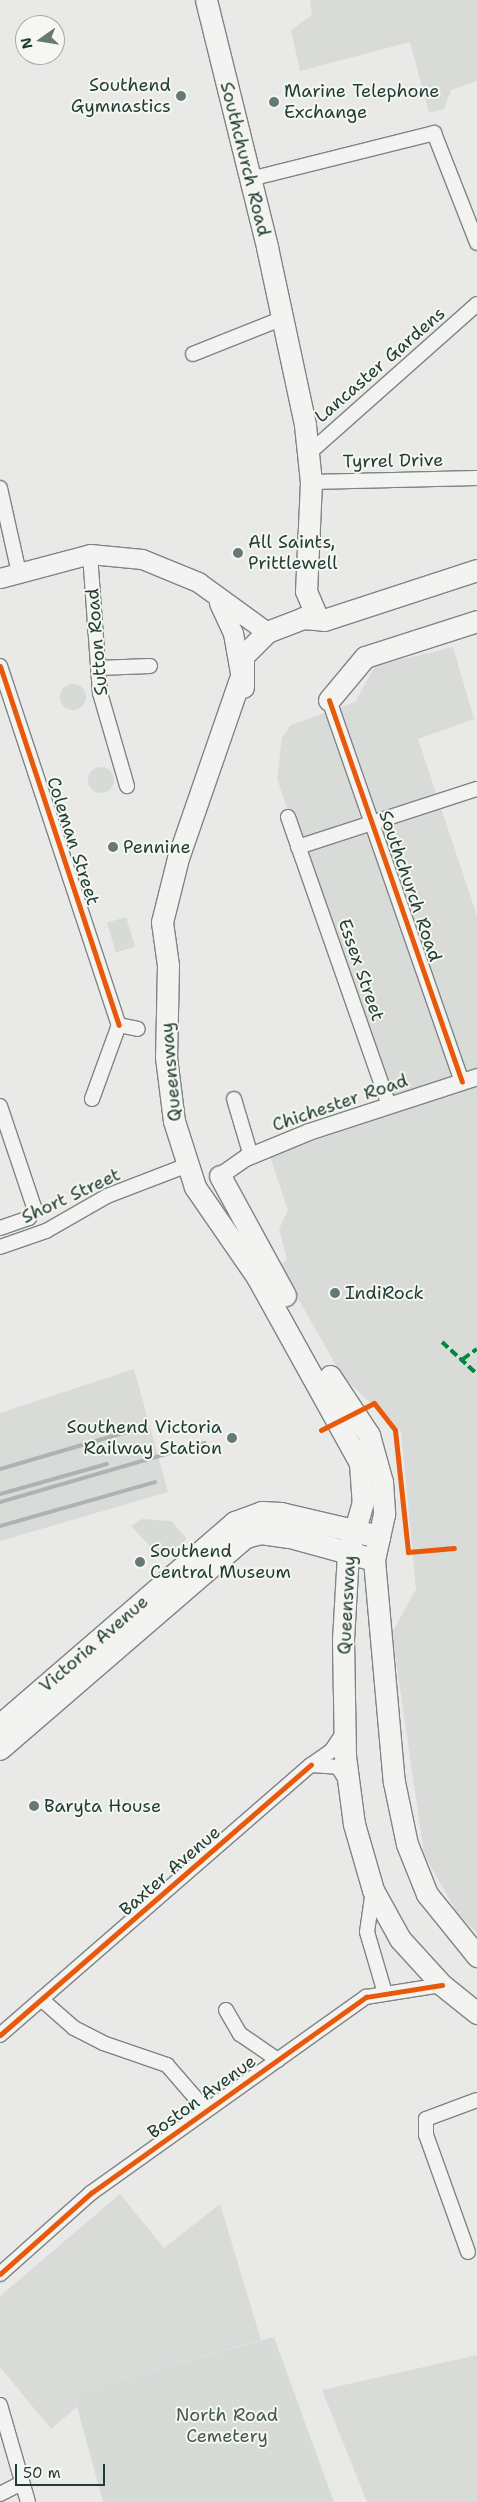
<!DOCTYPE html>
<style>
body{margin:0}
#map{position:relative;width:477px;height:2502px;overflow:hidden;background:#e9eae8;font-family:"Shantell Sans",sans-serif}
div>[style]{position:absolute}
[style*='--x']{left:calc(var(--x)*1px);top:calc(var(--y)*1px);width:calc(var(--w)*1px);rotate:calc(var(--a)*1deg)}
.built>*{inset:0;background:#d8dbd8}
.green>*{inset:0;background:#d6dbd7;transform-origin:0 0}
.round{border-radius:50%}
.roads{filter:drop-shadow(1px 0 #7f8583) drop-shadow(-1px 0 #7f8583) drop-shadow(0 1px #7f8583) drop-shadow(0 -1px #7f8583)}
.minor>*{height:14px;margin:-7px;padding:0 7px;transform-origin:7px;border-radius:7px;background:#f3f3f1}
.tertiary>*{height:16px;margin:-8px;padding:0 8px;transform-origin:8px;border-radius:8px;background:#f3f3f1}
.secondary>*{height:19px;margin:-9.5px;padding:0 9.5px;transform-origin:9.5px;border-radius:9.5px;background:#f3f3f1}
.primary>*{height:21px;margin:-10.5px;padding:0 10.5px;transform-origin:10.5px;border-radius:10.5px;background:#f3f3f1}
.trunk>*{height:22px;margin:-11px;padding:0 11px;transform-origin:11px;border-radius:11px;background:#f3f3f1}
.rail>*{height:4px;margin:-2px;padding:0 2px;transform-origin:2px;border-radius:2px;background:#aeb2b0}
.quiet>*{height:4px;margin-top:-2px;transform-origin:0;background:repeating-linear-gradient(90deg,#00873e 0 8px,transparent 0 12px)}
.cycleway>*{height:5px;margin:-2.5px;padding:0 2.5px;transform-origin:2.5px;border-radius:2.5px;background:#e8590c}
.dots>*{width:14px;height:14px;translate:-50% -50%;box-sizing:border-box;border:2px solid #f6f6f2;border-radius:50%}
span{translate:-50% -50%;white-space:nowrap;text-align:center;line-height:1.15;-webkit-text-stroke:4px #f6f6f2;paint-order:stroke}
.poi-label{font-size:18px;color:#1f3d34}
.right{translate:-100% -50%;text-align:right}
.left{translate:0 -50%;text-align:left}
.street-label{font-size:18px;color:#1f3d34}
.park-label{font-size:18px;color:#415a52}
.north{position:absolute;left:15px;top:15px;width:50px;height:50px;box-sizing:border-box;background:#f6f6f2;border:1px solid #a0aca6;border-radius:50%;rotate:257deg;font-size:14px;font-weight:700;line-height:20px;text-align:center;color:#1f3d34}
.north::after{content:'';display:block;margin:auto;width:18px;height:22px;background:#667a73;clip-path:polygon(50% 0,100% 100%,50% 72%,0 100%)}
.scale{position:absolute;left:15px;top:2464px;width:90px;height:22px;box-sizing:border-box;border:2px solid #1f3d34;border-top:0;padding-left:6px;font-size:15px;line-height:18px;white-space:nowrap;color:#1f3d34;-webkit-text-stroke:4px #f6f6f2;paint-order:stroke}
</style>
<div id="map">
<div class="built">
<i style="clip-path:polygon(310px 0,477px 0,477px 81px,451px 90px,444px 109px,429px 113px,410px 42px,300px 71px,291px 30px,312px 15px)"></i>
<i style="clip-path:polygon(453px 647px,474px 719px,418px 739px,477px 916px,477px 1933px,457px 1913px,424px 1854px,392px 1633px,416px 1589px,401px 1431px,342px 1376px,279px 1265px,287px 1260px,279px 1229px,288px 1210px,270px 1156px,394px 1113px,277px 779px,282px 737px,291px 725px,355px 702px,375px 666px)"></i>
<i style="clip-path:polygon(134px 1369px,168px 1492px,0 1541px,0 1413px)"></i>
<i style="clip-path:polygon(120px 2194px,164px 2248px,220px 2204px,261px 2340px,73px 2392px,77px 2407px,51px 2429px,0 2367px,0 2296px)"></i>
<i style="clip-path:polygon(477px 2355px,477px 2502px,367px 2502px,322px 2390px)"></i>
</div>
<div class="green">
<i class="round" style="left:60px;top:684px;width:26px;height:26px"></i>
<i class="round" style="left:88px;top:767px;width:26px;height:26px"></i>
<i style="left:126px;top:917px;width:31px;height:20px;rotate:73deg"></i>
<i style="clip-path:polygon(142px 1519px,171px 1521px,187px 1539px,162px 1559px,131px 1526px)"></i>
<i style="clip-path:polygon(274px 2337px,334px 2502px,103px 2502px,73px 2392px)"></i>
</div>
<div class="roads">
<div class="minor">
<i style="--x:250;--y:179;--w:190;--a:-14"></i>
<i style="--x:434;--y:133;--w:118;--a:68.6"></i>
<i style="--x:193;--y:354;--w:97;--a:-21.8"></i>
<i style="--x:308;--y:454;--w:226;--a:-41.6"></i>
<i style="--x:311;--y:482;--w:166;--a:-1.4"></i>
<i style="--x:0;--y:488;--w:87;--a:77.4"></i>
<i style="--x:90;--y:554;--w:139;--a:85.9"></i>
<i style="--x:100;--y:693;--w:97;--a:73.8"></i>
<i style="--x:0;--y:666;--w:378;--a:71.7"></i>
<i style="--x:98;--y:668;--w:52;--a:-2.2"></i>
<i style="--x:329;--y:700;--w:404;--a:70.8"></i>
<i style="--x:288;--y:817;--w:306;--a:70.7"></i>
<i style="--x:298;--y:847;--w:188;--a:-18"></i>
<i style="--x:92;--y:1099;--w:79;--a:-70"></i>
<i style="--x:119;--y:1025;--w:19;--a:12"></i>
<i style="--x:234;--y:1099;--w:59;--a:73.4"></i>
<i style="--x:0;--y:1106;--w:107;--a:71.4"></i>
<i style="--x:34;--y:1207;--w:12;--a:114"></i>
<i style="--x:29;--y:1218;--w:31;--a:161"></i>
<i style="--x:0;--y:1247;--w:49;--a:-19.2"></i>
<i style="--x:46;--y:1231;--w:70;--a:-29.8"></i>
<i style="--x:107;--y:1196;--w:84;--a:-21"></i>
<i style="--x:344;--y:1732;--w:23;--a:124"></i>
<i style="--x:331;--y:1751;--w:24;--a:145"></i>
<i style="--x:311;--y:1765;--w:27;--a:4"></i>
<i style="--x:338;--y:1767;--w:15;--a:58"></i>
<i style="--x:373;--y:1890;--w:42;--a:98.1"></i>
<i style="--x:367;--y:1932;--w:64;--a:73.6"></i>
<i style="--x:41;--y:1999;--w:44;--a:41.3"></i>
<i style="--x:74;--y:2028;--w:33;--a:27"></i>
<i style="--x:103;--y:2043;--w:68;--a:19"></i>
<i style="--x:167;--y:2065;--w:60;--a:49.1"></i>
<i style="--x:226;--y:2010;--w:28;--a:60"></i>
<i style="--x:240;--y:2034;--w:46;--a:34.4"></i>
<i style="--x:0;--y:2035;--w:412;--a:-41"></i>
<i style="--x:468;--y:2252;--w:124;--a:-109.7"></i>
<i style="--x:426;--y:2135;--w:16;--a:-90"></i>
<i style="--x:426;--y:2119;--w:54;--a:-20.4"></i>
<i style="--x:0;--y:2274;--w:122;--a:-41.7"></i>
<i style="--x:91;--y:2193;--w:338;--a:-35.5"></i>
<i style="--x:366;--y:1997;--w:77;--a:-9"></i>
<i style="--x:0;--y:2405;--w:101;--a:73.9"></i>
<i style="--x:0;--y:2494;--w:25;--a:-27"></i>
</div>
<div class="tertiary">
<i style="--x:220;--y:1176;--w:32;--a:-35"></i>
<i style="--x:246;--y:1158;--w:68;--a:-22.4"></i>
<i style="--x:309;--y:1132;--w:177;--a:-18.1"></i>
</div>
<div class="secondary">
<i style="--x:0;--y:578;--w:93;--a:-14.9"></i>
<i style="--x:90;--y:554;--w:52;--a:5.5"></i>
<i style="--x:142;--y:559;--w:61;--a:22.3"></i>
<i style="--x:198;--y:582;--w:85;--a:35.9"></i>
<i style="--x:219;--y:603;--w:33;--a:65"></i>
<i style="--x:233;--y:633;--w:40;--a:80"></i>
</div>
<div class="primary">
<i style="--x:206;--y:0;--w:254;--a:76.1"></i>
<i style="--x:267;--y:247;--w:182;--a:77.9"></i>
<i style="--x:305;--y:425;--w:57;--a:84"></i>
<i style="--x:311;--y:482;--w:109;--a:92.6"></i>
<i style="--x:306;--y:591;--w:30;--a:67"></i>
<i style="--x:240;--y:679;--w:189;--a:109.1"></i>
<i style="--x:178;--y:858;--w:66;--a:104"></i>
<i style="--x:162;--y:922;--w:43;--a:82.1"></i>
<i style="--x:168;--y:965;--w:92;--a:91.2"></i>
<i style="--x:166;--y:1057;--w:64;--a:82.9"></i>
<i style="--x:174;--y:1121;--w:69;--a:72.3"></i>
<i style="--x:195;--y:1187;--w:109;--a:55.4"></i>
<i style="--x:257;--y:1277;--w:213;--a:61"></i>
<i style="--x:360;--y:1463;--w:39;--a:86"></i>
<i style="--x:363;--y:1502;--w:53;--a:106.4"></i>
<i style="--x:348;--y:1553;--w:87;--a:93.3"></i>
<i style="--x:343;--y:1640;--w:116;--a:89"></i>
<i style="--x:345;--y:1756;--w:69;--a:82.5"></i>
<i style="--x:354;--y:1824;--w:69;--a:73.9"></i>
<i style="--x:373;--y:1890;--w:56;--a:61.1"></i>
<i style="--x:400;--y:1939;--w:62;--a:47.6"></i>
<i style="--x:442;--y:1985;--w:45;--a:38.7"></i>
<i style="--x:243;--y:687;--w:31;--a:-90"></i>
<i style="--x:243;--y:656;--w:34;--a:-45"></i>
<i style="--x:267;--y:632;--w:39;--a:-21"></i>
<i style="--x:303;--y:618;--w:21;--a:5"></i>
<i style="--x:324;--y:620;--w:161;--a:-18.1"></i>
<i style="--x:329;--y:700;--w:56;--a:-50.1"></i>
<i style="--x:365;--y:657;--w:118;--a:-17.8"></i>
<i style="--x:220;--y:1176;--w:136;--a:61.4"></i>
<i style="--x:330;--y:1376;--w:71;--a:56.5"></i>
<i style="--x:369;--y:1435;--w:49;--a:74.5"></i>
<i style="--x:382;--y:1482;--w:32;--a:86"></i>
<i style="--x:384;--y:1514;--w:47;--a:102.3"></i>
<i style="--x:374;--y:1560;--w:223;--a:84.9"></i>
<i style="--x:394;--y:1782;--w:63;--a:78.2"></i>
<i style="--x:407;--y:1844;--w:54;--a:68.2"></i>
<i style="--x:427;--y:1894;--w:80;--a:51.1"></i>
</div>
<div class="trunk">
<i style="--x:0;--y:1726;--w:311;--a:-40.8"></i>
<i style="--x:235;--y:1523;--w:29;--a:-20"></i>
<i style="--x:262;--y:1513;--w:19;--a:3"></i>
<i style="--x:281;--y:1514;--w:101;--a:13.2"></i>
<i style="--x:0;--y:1749;--w:325;--a:-40.8"></i>
<i style="--x:246;--y:1537;--w:16;--a:-15"></i>
<i style="--x:261;--y:1533;--w:29;--a:8"></i>
<i style="--x:290;--y:1537;--w:87;--a:15.3"></i>
</div>
</div>
<div class="rail">
<i style="--x:0;--y:1469;--w:146;--a:-16.3"></i>
<i style="--x:0;--y:1494;--w:111;--a:-15.7"></i>
<i style="--x:0;--y:1502;--w:213;--a:-16.1"></i>
<i style="--x:0;--y:1526;--w:161;--a:-15.8"></i>
</div>
<div class="quiet">
<i style="--x:442;--y:1342;--w:47;--a:42.4"></i>
<i style="--x:463;--y:1359;--w:17;--a:-36"></i>
</div>
<div class="cycleway">
<i style="--x:0;--y:666;--w:378;--a:71.7"></i>
<i style="--x:329;--y:700;--w:404;--a:70.8"></i>
<i style="--x:321;--y:1430;--w:59;--a:-27"></i>
<i style="--x:374;--y:1403;--w:34;--a:52"></i>
<i style="--x:395;--y:1430;--w:123;--a:83.9"></i>
<i style="--x:408;--y:1552;--w:46;--a:-5"></i>
<i style="--x:0;--y:2035;--w:412;--a:-41"></i>
<i style="--x:0;--y:2274;--w:122;--a:-41.7"></i>
<i style="--x:91;--y:2193;--w:338;--a:-35.5"></i>
<i style="--x:366;--y:1997;--w:77;--a:-9"></i>
</div>
<div class="dots">
<i style="left:181px;top:96px;background:#667a73"></i>
<i style="left:274px;top:102px;background:#667a73"></i>
<i style="left:238px;top:553px;background:#667a73"></i>
<i style="left:113px;top:847px;background:#667a73"></i>
<i style="left:335px;top:1293px;background:#667a73"></i>
<i style="left:232px;top:1438px;background:#667a73"></i>
<i style="left:140px;top:1562px;background:#667a73"></i>
<i style="left:34px;top:1806px;background:#667a73"></i>
</div>
<div class="poi-label">
<span class="right" style="left:171px;top:96px">Southend<br>Gymnastics</span>
<span class="left" style="left:284px;top:102px">Marine Telephone<br>Exchange</span>
<span class="left" style="left:248px;top:553px">All Saints,<br>Prittlewell</span>
<span class="left" style="left:123px;top:847px">Pennine</span>
<span class="left" style="left:345px;top:1293px">IndiRock</span>
<span class="right" style="left:222px;top:1438px">Southend Victoria<br>Railway Station</span>
<span class="left" style="left:150px;top:1562px">Southend<br>Central Museum</span>
<span class="left" style="left:44px;top:1806px">Baryta House</span>
</div>
<div class="street-label">
<span style="left:245px;top:159px;rotate:76deg">Southchurch Road</span>
<span style="left:380px;top:365px;rotate:-41deg">Lancaster Gardens</span>
<span style="left:393px;top:461px;rotate:-1deg">Tyrrel Drive</span>
<span style="left:97px;top:642px;rotate:-95deg">Sutton Road</span>
<span style="left:73px;top:841px;rotate:72deg">Coleman Street</span>
<span style="left:410px;top:886px;rotate:71deg">Southchurch Road</span>
<span style="left:361px;top:970px;rotate:71deg">Essex Street</span>
<span style="left:171px;top:1072px;rotate:-95deg">Queensway</span>
<span style="left:340px;top:1103px;rotate:-19deg">Chichester Road</span>
<span style="left:71px;top:1196px;rotate:-25deg">Short Street</span>
<span style="left:347px;top:1605px;rotate:-87deg">Queensway</span>
<span style="left:94px;top:1644px;rotate:-41deg">Victoria Avenue</span>
<span style="left:170px;top:1871px;rotate:-41deg">Baxter Avenue</span>
<span style="left:202px;top:2097px;rotate:-36deg">Boston Avenue</span>
</div>
<div class="park-label">
<span style="left:227px;top:2426px">North Road<br>Cemetery</span>
</div>
<div class="north">N</div>
<div class="scale">50 m</div>
</div>
